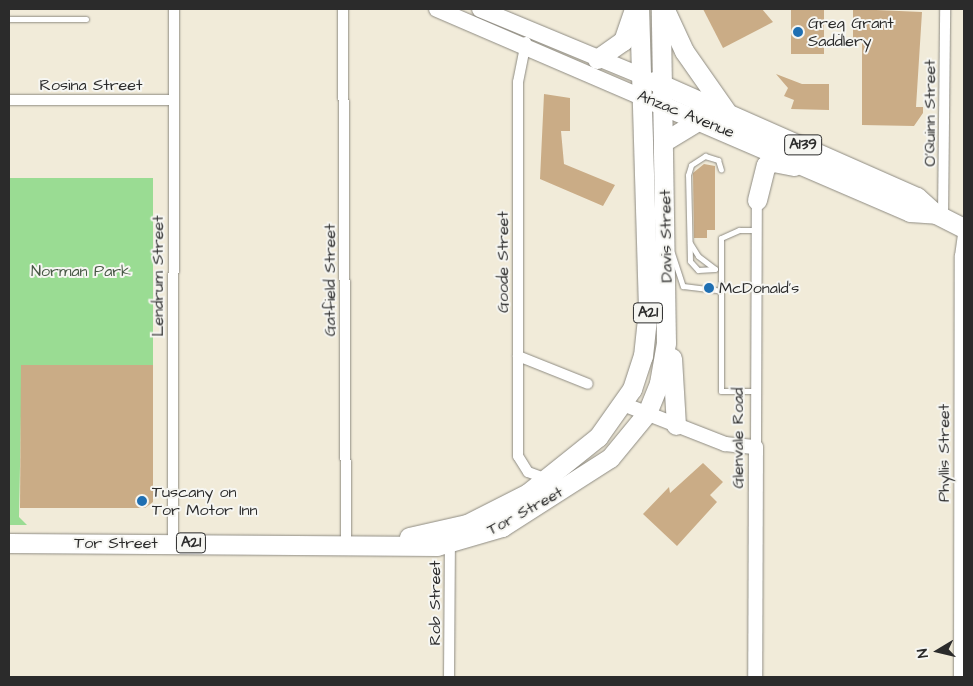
<!DOCTYPE html>
<style>
body{margin:0}
#map{position:relative;width:973px;height:686px;overflow:hidden;background:#f1ebd9;font-family:"Architects Daughter",sans-serif}
div>[style]{position:absolute}
[style*='--x']{left:calc(var(--x)*1px);top:calc(var(--y)*1px);width:calc(var(--w)*1px);rotate:calc(var(--a)*1deg)}
.green>*{inset:0;background:#9adc93}
.building>*{inset:0;background:#caac86}
.roads{filter:drop-shadow(0 0 1px #8e8b82) drop-shadow(0 0 1px #8e8b82)}
.lane>*{height:5px;margin:-2.5px;padding:0 2.5px;transform-origin:2.5px;border-radius:2.5px;background:#fff}
.street>*{height:10px;margin:-5px;padding:0 5px;transform-origin:5px;border-radius:5px;background:#fff}
.secondary>*{height:14px;margin:-7px;padding:0 7px;transform-origin:7px;border-radius:7px;background:#fff}
.primary>*{height:16px;margin:-8px;padding:0 8px;transform-origin:8px;border-radius:8px;background:#fff}
.highway>*{height:19px;margin:-9.5px;padding:0 9.5px;transform-origin:9.5px;border-radius:9.5px;background:#fff}
.dots>*{width:14px;height:14px;translate:-50% -50%;box-sizing:border-box;border:2px solid #f6f6f2;border-radius:50%}
span{translate:-50% -50%;white-space:nowrap;text-align:center;line-height:1.15;-webkit-text-stroke:4px #f6f6f2;paint-order:stroke}
.shield-label span{padding:1px 4px;background:#f6f6f2;border:1px solid;border-radius:4px;-webkit-text-stroke-width:0}
.shield-label{font-size:15px;color:#2b2b2b;font-weight:700}
.poi-label{font-size:16px;color:#2b2b2b}
.left{translate:0 -50%;text-align:left}
.street-label{font-size:16px;color:#2b2b2b}
.park-label{font-size:16px;color:#475745}
.frame{position:absolute;inset:0;border:10px solid #2b2b2b;pointer-events:none}
.north{position:absolute;left:913px;top:626px;width:50px;height:50px;-webkit-text-stroke:4px #f6f6f2;paint-order:stroke;rotate:261deg;font-size:14px;font-weight:700;line-height:20px;text-align:center;color:#2b2b2b}
.north::after{content:'';display:block;margin:auto;width:18px;height:22px;background:#2b2b2b;clip-path:polygon(50% 0,100% 100%,50% 72%,0 100%)}
</style>
<div id="map">
<div class="green">
<div style="clip-path:polygon(9px 178px,153px 178px,153px 365px,22px 365px,19px 517px,27px 525px,9px 525px)"></div>
</div>
<div class="building">
<div style="clip-path:polygon(703px 9px,762px 9px,773px 22px,723px 48px)"></div>
<div style="clip-path:polygon(791px 9px,824px 9px,824px 54px,791px 54px)"></div>
<div style="clip-path:polygon(853px 9px,922px 12px,916px 107px,923px 107px,923px 113px,914px 126px,862px 125px,862px 38px,853px 38px)"></div>
<div style="clip-path:polygon(776px 74px,802px 84px,829px 84px,829px 110px,791px 109px,794px 100px,784px 96px,788px 88px)"></div>
<div style="clip-path:polygon(544px 94px,570px 98px,570px 131px,561px 131px,564px 164px,615px 185px,603px 206px,540px 179px)"></div>
<div style="clip-path:polygon(704px 164px,715px 166px,715px 230px,707px 230px,707px 238px,694px 238px,693px 173px)"></div>
<div style="clip-path:polygon(21px 365px,153px 365px,153px 502px,145px 508px,20px 508px)"></div>
<div style="clip-path:polygon(703px 463px,723px 482px,710px 495px,717px 502px,677px 546px,643px 514px,669px 487px,670px 493px)"></div>
</div>
<div class="roads">
<div class="lane">
<div style="--x:9;--y:19;--w:77;--a:0"></div>
<div style="--x:690;--y:243;--w:15;--a:58"></div>
<div style="--x:698;--y:256;--w:21;--a:37"></div>
<div style="--x:672;--y:253;--w:35;--a:72"></div>
<div style="--x:683;--y:286;--w:38;--a:7"></div>
<div style="--x:715;--y:269;--w:17;--a:177"></div>
<div style="--x:698;--y:270;--w:12;--a:-132"></div>
<div style="--x:690;--y:261;--w:86;--a:-91.3"></div>
<div style="--x:688;--y:175;--w:10;--a:-73"></div>
<div style="--x:691;--y:165;--w:17;--a:-33"></div>
<div style="--x:705;--y:156;--w:14;--a:17"></div>
<div style="--x:718;--y:160;--w:10;--a:73"></div>
<div style="--x:756;--y:391;--w:35;--a:180"></div>
<div style="--x:721;--y:391;--w:153;--a:-90"></div>
<div style="--x:721;--y:238;--w:20;--a:-24"></div>
<div style="--x:739;--y:230;--w:17;--a:0"></div>
</div>
<div class="street">
<div style="--x:343;--y:9;--w:534;--a:89.68"></div>
<div style="--x:526;--y:42;--w:41;--a:101.3"></div>
<div style="--x:518;--y:82;--w:374;--a:90"></div>
<div style="--x:518;--y:456;--w:19;--a:58"></div>
<div style="--x:528;--y:472;--w:20;--a:20"></div>
<div style="--x:9;--y:100;--w:164;--a:0"></div>
<div style="--x:943;--y:217;--w:208;--a:-89.4"></div>
<div style="--x:518;--y:356;--w:75;--a:21.8"></div>
<div style="--x:756;--y:447;--w:247;--a:-89.8"></div>
<div style="--x:173;--y:543;--w:534;--a:-89.89"></div>
<div style="--x:449;--y:677;--w:139;--a:-89.6"></div>
<div style="--x:959;--y:677;--w:421;--a:-89.9"></div>
<div style="--x:960;--y:256;--w:27;--a:-82"></div>
</div>
<div class="secondary">
<div style="--x:623;--y:404;--w:110;--a:21.4"></div>
<div style="--x:725;--y:444;--w:31;--a:6"></div>
<div style="--x:756;--y:447;--w:230;--a:90.2"></div>
</div>
<div class="primary">
<div style="--x:437;--y:9;--w:225;--a:23.3"></div>
<div style="--x:480;--y:9;--w:178;--a:22.5"></div>
</div>
<div class="highway">
<div style="--x:666;--y:12;--w:43;--a:65.2"></div>
<div style="--x:684;--y:51;--w:73;--a:55"></div>
<div style="--x:597;--y:59;--w:32;--a:-35"></div>
<div style="--x:623;--y:41;--w:34;--a:-71"></div>
<div style="--x:654;--y:81;--w:287;--a:23.8"></div>
<div style="--x:917;--y:197;--w:25;--a:42"></div>
<div style="--x:936;--y:214;--w:31;--a:27"></div>
<div style="--x:655;--y:102;--w:278;--a:23.3"></div>
<div style="--x:910;--y:212;--w:26;--a:4"></div>
<div style="--x:665;--y:141;--w:42;--a:-31.4"></div>
<div style="--x:757;--y:200;--w:36;--a:-76"></div>
<div style="--x:766;--y:165;--w:8;--a:-23"></div>
<div style="--x:773;--y:162;--w:21;--a:11"></div>
<div style="--x:672;--y:358;--w:67;--a:86.6"></div>
<div style="--x:409;--y:537;--w:59;--a:-12.6"></div>
<div style="--x:467;--y:524;--w:68;--a:-26.9"></div>
<div style="--x:528;--y:493;--w:90;--a:-38.7"></div>
<div style="--x:598;--y:437;--w:59;--a:-54.7"></div>
<div style="--x:632;--y:389;--w:35;--a:-72"></div>
<div style="--x:643;--y:356;--w:47;--a:-83.9"></div>
<div style="--x:648;--y:309;--w:300;--a:-91.7"></div>
<div style="--x:9;--y:543;--w:428;--a:0.4"></div>
<div style="--x:437;--y:546;--w:68;--a:-16.3"></div>
<div style="--x:502;--y:527;--w:128;--a:-32.6"></div>
<div style="--x:610;--y:458;--w:58;--a:-50.6"></div>
<div style="--x:647;--y:413;--w:32;--a:-68"></div>
<div style="--x:659;--y:383;--w:41;--a:-80.1"></div>
<div style="--x:666;--y:343;--w:334;--a:-90.9"></div>
</div>
</div>
<div class="dots">
<div style="left:798px;top:32px;background:#1f6fb2"></div>
<div style="left:709px;top:288px;background:#1f6fb2"></div>
<div style="left:142px;top:501px;background:#1f6fb2"></div>
</div>
<div class="shield-label">
<span style="left:803px;top:145px">A139</span>
<span style="left:648px;top:313px">A21</span>
<span style="left:191px;top:543px">A21</span>
</div>
<div class="poi-label">
<span class="left" style="left:808px;top:32px">Greg Grant<br>Saddlery</span>
<span class="left" style="left:719px;top:288px">McDonald's</span>
<span class="left" style="left:152px;top:501px">Tuscany on<br>Tor Motor Inn</span>
</div>
<div class="street-label">
<span style="left:91px;top:85px">Rosina Street</span>
<span style="left:930px;top:113px;rotate:-90deg">O'Quinn Street</span>
<span style="left:686px;top:114px;rotate:22deg">Anzac Avenue</span>
<span style="left:666px;top:236px;rotate:-91deg">Davis Street</span>
<span style="left:503px;top:262px;rotate:-90deg">Goode Street</span>
<span style="left:158px;top:276px;rotate:-90deg">Lendrum Street</span>
<span style="left:330px;top:280px;rotate:-90deg">Gatfield Street</span>
<span style="left:738px;top:438px;rotate:-90deg">Glenvale Road</span>
<span style="left:944px;top:453px;rotate:-90deg">Phyllis Street</span>
<span style="left:525px;top:511px;rotate:-29deg">Tor Street</span>
<span style="left:116px;top:543px">Tor Street</span>
<span style="left:435px;top:603px;rotate:-90deg">Rob Street</span>
</div>
<div class="park-label">
<span style="left:81px;top:271px">Norman Park</span>
</div>
<div class="frame"></div>
<div class="north">N</div>
</div>
